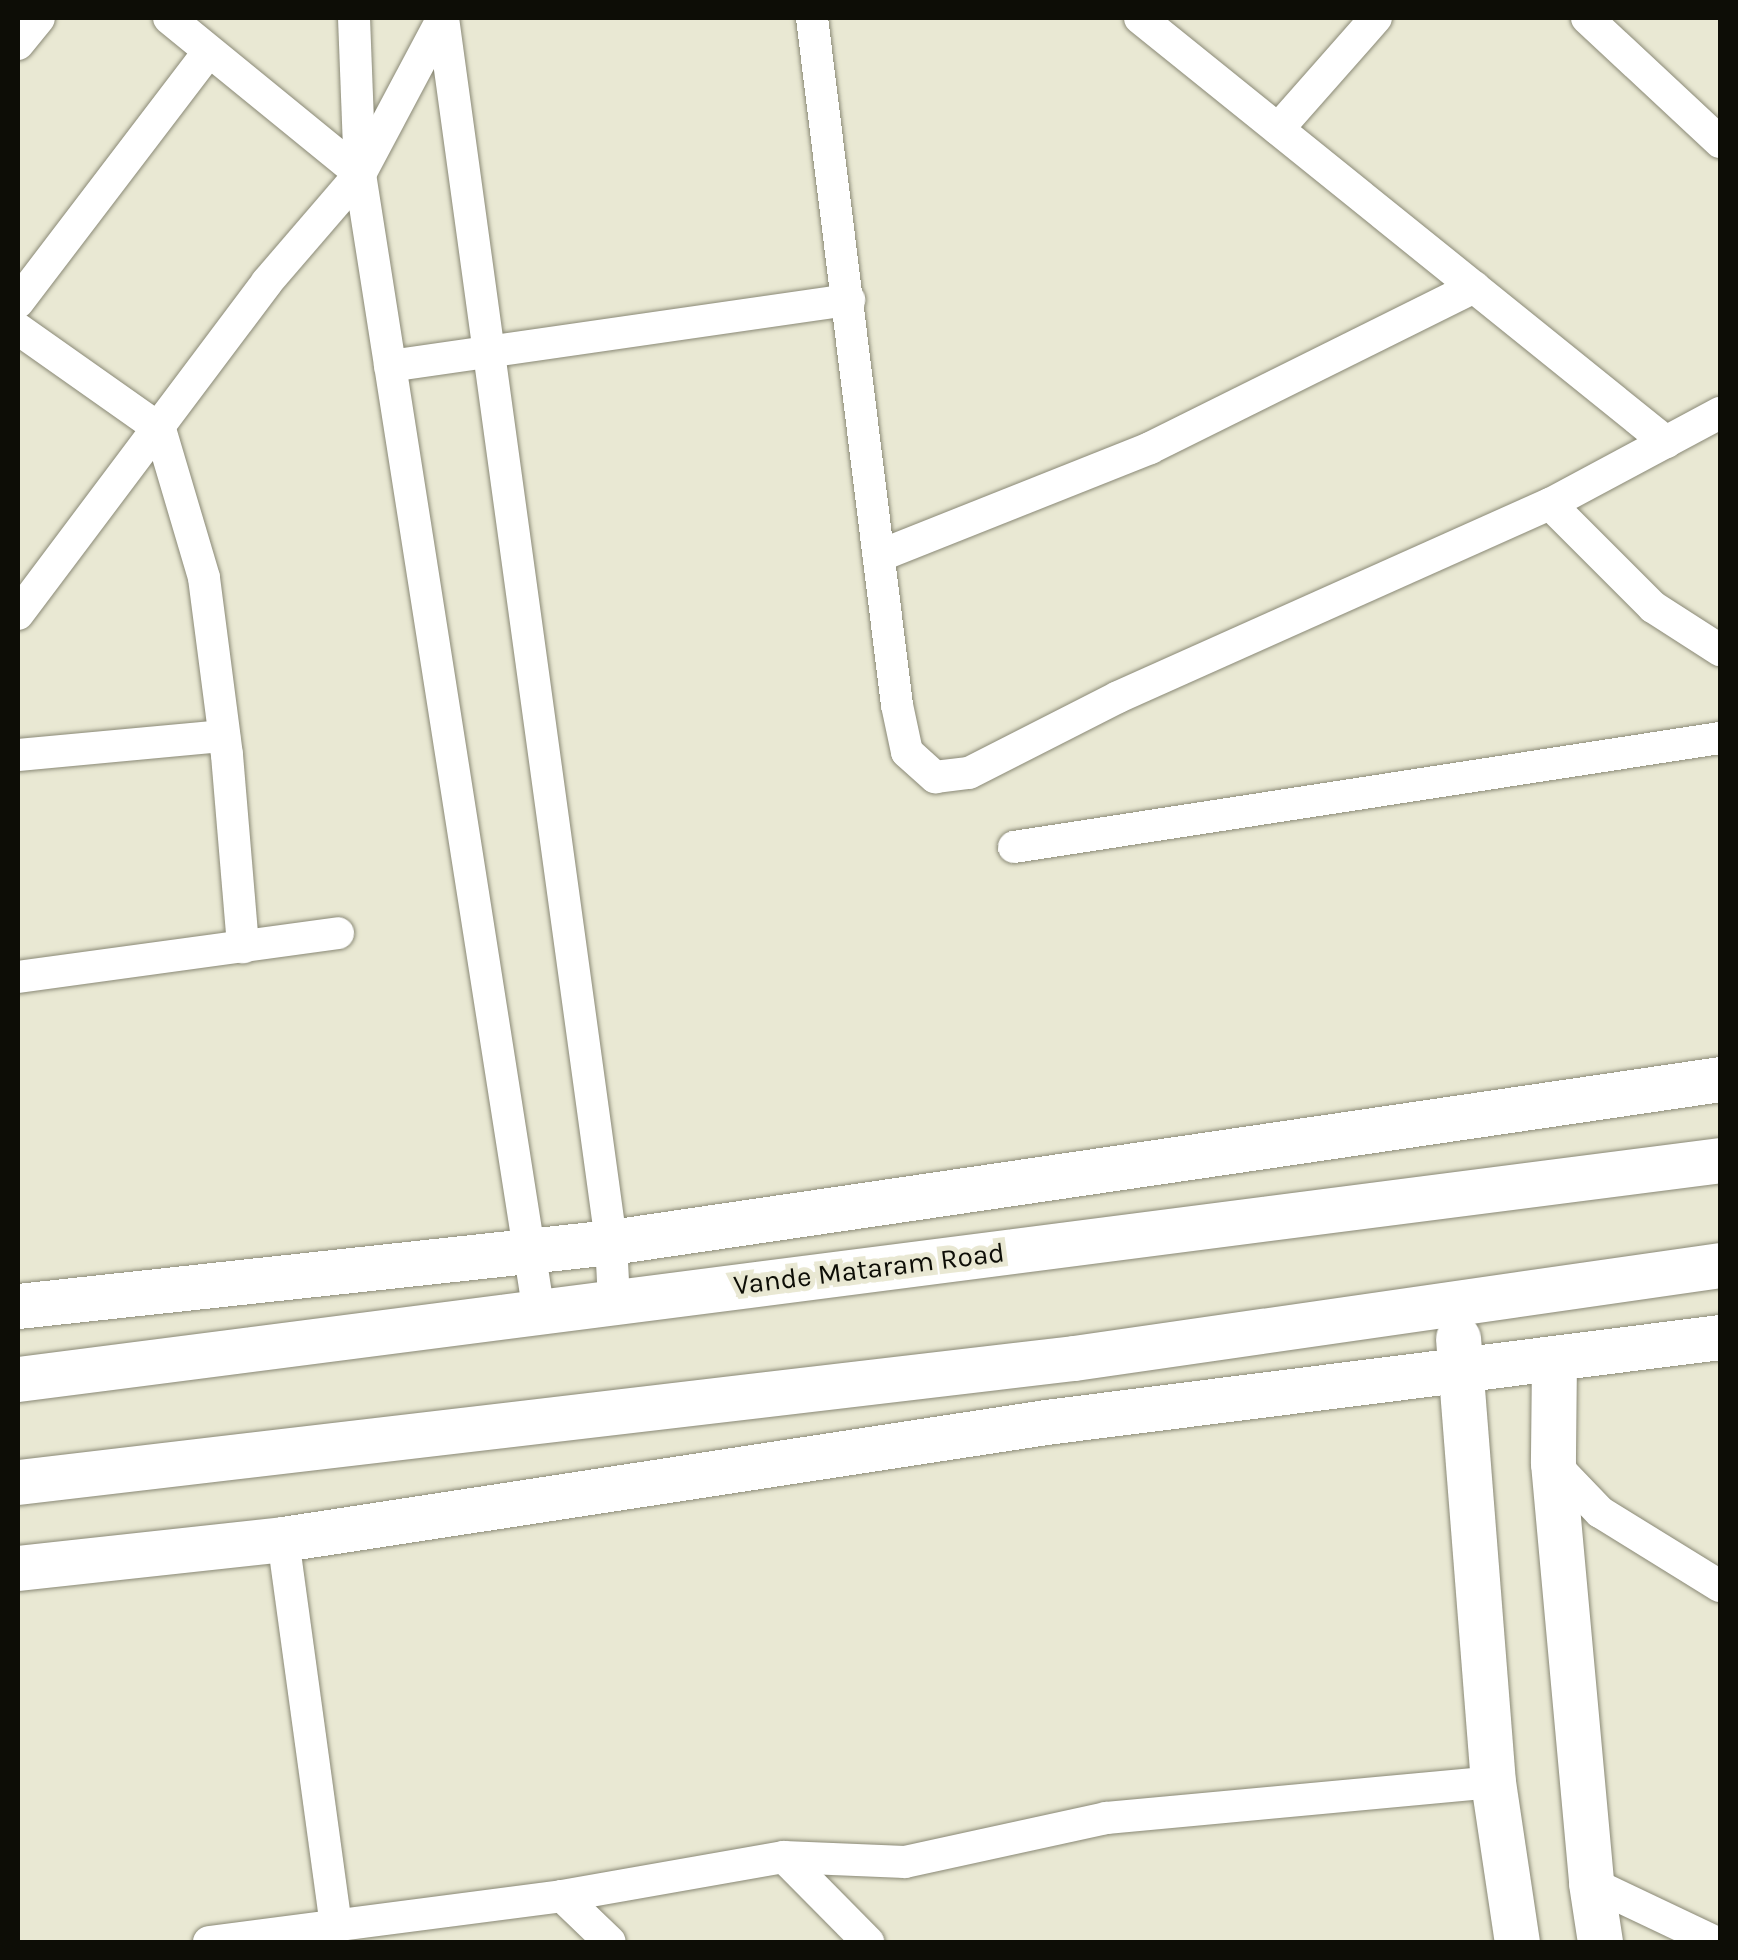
<!DOCTYPE html>
<style>
body{margin:0}
#map{position:relative;width:1738px;height:1960px;overflow:hidden;background:#e9e8d3;font-family:Karla,sans-serif}
div>[style]{position:absolute}
[style*='--x']{left:calc(var(--x)*1px);top:calc(var(--y)*1px);width:calc(var(--w)*1px);rotate:calc(var(--a)*1deg)}
.roads{filter:drop-shadow(0 0 2px #8a8976) drop-shadow(0 0 2px #8a8976)}
.street>*{height:32px;margin:-16px;padding:0 16px;transform-origin:16px;border-radius:16px;background:#fff}
.secondary>*{height:45px;margin:-22.5px;padding:0 22.5px;transform-origin:22.5px;border-radius:22.5px;background:#fff}
span{translate:-50% -50%;white-space:nowrap;text-align:center;line-height:1.15;-webkit-text-stroke:10px #e9e8d3;paint-order:stroke}
.street-label{font-size:28px;color:#0d0d06}
.frame{position:absolute;inset:0;border:20px solid #0d0d06;pointer-events:none}
</style>
<div id="map">
<div class="roads">
<div class="street">
<div style="--x:169;--y:18;--w:247;--a:39.2"></div>
<div style="--x:354;--y:18;--w:156;--a:87.8"></div>
<div style="--x:360;--y:174;--w:1153;--a:81.07"></div>
<div style="--x:443;--y:18;--w:1235;--a:82.18"></div>
<div style="--x:611;--y:1242;--w:59;--a:87.1"></div>
<div style="--x:812;--y:18;--w:692;--a:82.95"></div>
<div style="--x:897;--y:705;--w:48;--a:78"></div>
<div style="--x:907;--y:752;--w:38;--a:42"></div>
<div style="--x:935;--y:777;--w:34;--a:-7"></div>
<div style="--x:969;--y:773;--w:167;--a:-27"></div>
<div style="--x:1118;--y:697;--w:473;--a:-24.1"></div>
<div style="--x:1550;--y:504;--w:193;--a:-28.2"></div>
<div style="--x:1140;--y:18;--w:676;--a:38.87"></div>
<div style="--x:1587;--y:18;--w:182;--a:43"></div>
<div style="--x:18;--y:44;--w:33;--a:-51"></div>
<div style="--x:1278;--y:129;--w:148;--a:-48.6"></div>
<div style="--x:18;--y:302;--w:315;--a:-52.7"></div>
<div style="--x:18;--y:329;--w:174;--a:35.2"></div>
<div style="--x:160;--y:429;--w:155;--a:73.5"></div>
<div style="--x:204;--y:578;--w:178;--a:82.6"></div>
<div style="--x:227;--y:755;--w:193;--a:85.2"></div>
<div style="--x:390;--y:366;--w:464;--a:-8.2"></div>
<div style="--x:1550;--y:504;--w:146;--a:45"></div>
<div style="--x:1653;--y:607;--w:80;--a:32.7"></div>
<div style="--x:879;--y:556;--w:292;--a:-21.7"></div>
<div style="--x:1150;--y:448;--w:362;--a:-26.4"></div>
<div style="--x:18;--y:614;--w:415;--a:-53.1"></div>
<div style="--x:267;--y:282;--w:143;--a:-49.3"></div>
<div style="--x:360;--y:174;--w:177;--a:-62"></div>
<div style="--x:18;--y:755;--w:207;--a:-5.3"></div>
<div style="--x:1014;--y:847;--w:714;--a:-8.78"></div>
<div style="--x:18;--y:977;--w:323;--a:-7.8"></div>
<div style="--x:1553;--y:1463;--w:68;--a:46.2"></div>
<div style="--x:1600;--y:1512;--w:141;--a:31.7"></div>
<div style="--x:283;--y:1539;--w:391;--a:82.2"></div>
<div style="--x:784;--y:1857;--w:120;--a:45.3"></div>
<div style="--x:1591;--y:1883;--w:137;--a:25.4"></div>
<div style="--x:562;--y:1896;--w:66;--a:43.8"></div>
<div style="--x:209;--y:1942;--w:356;--a:-7.4"></div>
<div style="--x:562;--y:1896;--w:225;--a:-10"></div>
<div style="--x:784;--y:1857;--w:121;--a:2.4"></div>
<div style="--x:905;--y:1862;--w:206;--a:-12.3"></div>
<div style="--x:1106;--y:1818;--w:389;--a:-5.3"></div>
</div>
<div class="secondary">
<div style="--x:18;--y:1306;--w:596;--a:-6.16"></div>
<div style="--x:611;--y:1242;--w:1121;--a:-8.36"></div>
<div style="--x:1458;--y:1338;--w:445;--a:85.5"></div>
<div style="--x:1493;--y:1782;--w:162;--a:81.5"></div>
<div style="--x:1554;--y:1359;--w:104;--a:90.6"></div>
<div style="--x:1553;--y:1463;--w:422;--a:84.8"></div>
<div style="--x:1591;--y:1883;--w:60;--a:81.3"></div>
<div style="--x:18;--y:1379;--w:1716;--a:-7.33"></div>
<div style="--x:18;--y:1482;--w:1063;--a:-6.7"></div>
<div style="--x:1074;--y:1358;--w:653;--a:-8.19"></div>
<div style="--x:18;--y:1568;--w:267;--a:-6.2"></div>
<div style="--x:283;--y:1539;--w:772;--a:-8.72"></div>
<div style="--x:1046;--y:1422;--w:679;--a:-7.19"></div>
</div>
</div>
<div class="street-label">
<span style="left:869px;top:1269px;rotate:-7deg">Vande Mataram Road</span>
</div>
<div class="frame"></div>
</div>
